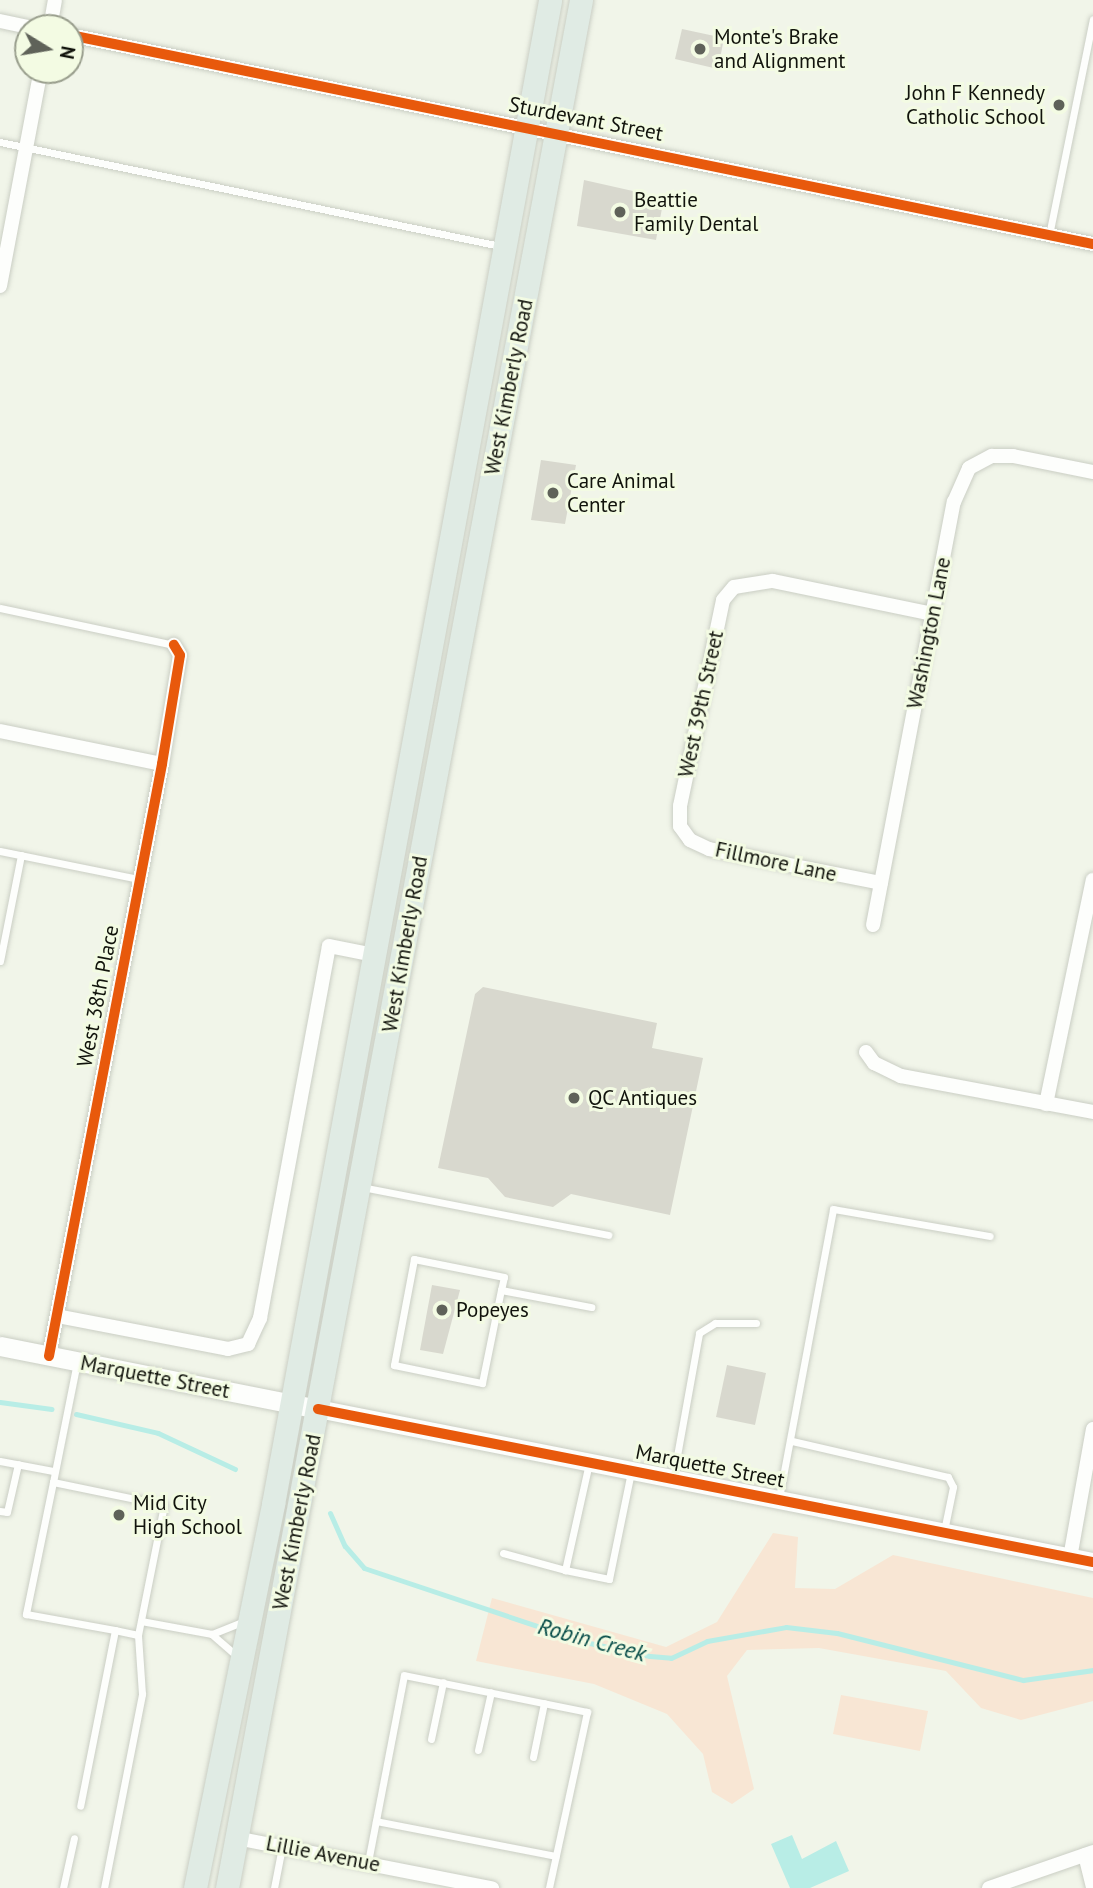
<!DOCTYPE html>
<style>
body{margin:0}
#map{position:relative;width:1093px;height:1888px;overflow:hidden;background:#f1f5e9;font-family:"PT Sans",sans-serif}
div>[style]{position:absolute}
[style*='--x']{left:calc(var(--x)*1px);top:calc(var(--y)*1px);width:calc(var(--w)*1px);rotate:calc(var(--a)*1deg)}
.green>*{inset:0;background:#f8e6d4}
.water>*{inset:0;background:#b8ede6}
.stream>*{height:5px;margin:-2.5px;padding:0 2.5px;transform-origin:2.5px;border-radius:2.5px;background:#b8ede6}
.building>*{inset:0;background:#d8d8ce}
.roads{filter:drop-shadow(0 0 2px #cacec4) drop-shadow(0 0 2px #cacec4)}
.service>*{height:7px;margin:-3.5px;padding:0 3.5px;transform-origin:3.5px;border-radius:3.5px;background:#fdfefc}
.minor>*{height:14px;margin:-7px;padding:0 7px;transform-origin:7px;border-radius:7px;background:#fdfefc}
.tertiary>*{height:18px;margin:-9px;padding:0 9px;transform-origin:9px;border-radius:9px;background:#fdfefc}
.secondary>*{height:19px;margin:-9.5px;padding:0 9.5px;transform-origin:9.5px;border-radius:9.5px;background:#fdfefc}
.primary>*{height:23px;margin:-11.5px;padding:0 11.5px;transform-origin:11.5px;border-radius:11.5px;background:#e0ebe4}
.cycleway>*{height:10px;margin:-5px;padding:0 5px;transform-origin:5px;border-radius:5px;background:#e8590c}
.dots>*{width:19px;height:19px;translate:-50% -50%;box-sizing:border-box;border:4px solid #f3fbe3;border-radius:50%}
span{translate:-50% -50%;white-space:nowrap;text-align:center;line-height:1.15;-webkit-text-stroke:6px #f3fbe3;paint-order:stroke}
.poi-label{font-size:21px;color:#11130c}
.left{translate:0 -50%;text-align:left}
.right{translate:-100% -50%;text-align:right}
.street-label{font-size:21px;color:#11130c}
.water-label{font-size:23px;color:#054b47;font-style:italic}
.north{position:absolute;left:14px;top:14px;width:70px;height:70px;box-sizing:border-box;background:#f3fbe3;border:2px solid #999e8d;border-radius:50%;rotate:101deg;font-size:19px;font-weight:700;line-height:28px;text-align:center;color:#11130c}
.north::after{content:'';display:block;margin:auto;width:24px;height:32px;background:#5f6259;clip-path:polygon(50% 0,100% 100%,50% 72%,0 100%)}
</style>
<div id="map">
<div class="green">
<div style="clip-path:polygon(773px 1533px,798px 1537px,795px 1588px,835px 1589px,893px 1555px,1093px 1598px,1093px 1701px,1021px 1720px,981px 1708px,946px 1671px,819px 1648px,747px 1650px,727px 1676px,754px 1789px,732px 1804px,712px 1792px,703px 1754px,667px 1714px,594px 1684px,476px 1661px,492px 1598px,666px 1647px,717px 1622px)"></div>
<div style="clip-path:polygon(841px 1695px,928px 1711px,920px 1751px,833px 1734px)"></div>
</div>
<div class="water">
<div style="clip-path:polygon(792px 1835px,802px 1859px,836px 1841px,849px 1871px,810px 1888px,790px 1888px,771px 1844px)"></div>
</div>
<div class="stream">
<div style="--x:0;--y:1402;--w:52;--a:7.7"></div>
<div style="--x:76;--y:1414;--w:84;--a:13"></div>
<div style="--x:158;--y:1433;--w:85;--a:25.1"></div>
<div style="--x:330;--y:1513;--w:36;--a:66"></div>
<div style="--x:345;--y:1546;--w:29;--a:49"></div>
<div style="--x:364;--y:1568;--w:233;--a:18.5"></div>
<div style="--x:585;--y:1642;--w:66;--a:12.2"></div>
<div style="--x:650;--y:1656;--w:21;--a:5"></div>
<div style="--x:671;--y:1658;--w:40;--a:-25"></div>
<div style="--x:707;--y:1641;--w:80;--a:-10"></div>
<div style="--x:786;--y:1627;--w:51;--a:6.7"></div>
<div style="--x:837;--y:1633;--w:192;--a:14.2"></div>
<div style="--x:1023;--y:1680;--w:71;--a:-8.1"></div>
</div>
<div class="building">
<div style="clip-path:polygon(682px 29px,724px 38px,718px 69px,675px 59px)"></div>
<div style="clip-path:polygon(584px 180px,664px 198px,656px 240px,577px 226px)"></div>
<div style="clip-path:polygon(541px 460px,576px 465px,565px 524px,531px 520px)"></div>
<div style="clip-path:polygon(483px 987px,657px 1023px,652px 1048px,703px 1058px,670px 1215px,571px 1194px,553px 1207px,505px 1197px,488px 1178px,438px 1168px,475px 994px)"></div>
<div style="clip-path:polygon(432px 1285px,460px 1290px,443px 1354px,420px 1350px)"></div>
<div style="clip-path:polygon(727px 1365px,766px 1373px,755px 1425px,716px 1417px)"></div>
</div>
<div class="roads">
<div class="service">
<div style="--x:0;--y:142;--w:511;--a:11.75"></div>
<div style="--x:1049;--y:235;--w:220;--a:-78.5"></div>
<div style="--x:0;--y:608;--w:178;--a:12"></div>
<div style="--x:0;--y:851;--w:142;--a:11.4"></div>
<div style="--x:0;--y:961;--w:108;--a:-78.8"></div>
<div style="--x:362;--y:1187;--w:251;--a:11"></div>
<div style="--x:501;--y:1290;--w:13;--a:-77"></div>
<div style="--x:504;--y:1277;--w:92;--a:-168.7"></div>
<div style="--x:414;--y:1259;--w:108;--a:100.7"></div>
<div style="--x:394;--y:1365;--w:90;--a:11.6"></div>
<div style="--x:482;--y:1383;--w:95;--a:-78.5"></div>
<div style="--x:501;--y:1290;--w:92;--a:10.7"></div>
<div style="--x:77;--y:1362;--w:122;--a:101.3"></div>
<div style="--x:53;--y:1482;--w:113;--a:11.7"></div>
<div style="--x:164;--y:1505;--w:133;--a:101.3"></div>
<div style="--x:138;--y:1635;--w:24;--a:-168"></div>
<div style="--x:115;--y:1630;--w:179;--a:101.2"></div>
<div style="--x:792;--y:1441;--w:160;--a:13"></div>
<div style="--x:948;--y:1477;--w:11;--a:63"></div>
<div style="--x:953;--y:1487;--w:45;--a:101.6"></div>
<div style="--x:0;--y:1461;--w:54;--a:10.7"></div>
<div style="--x:589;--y:1463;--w:110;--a:102.6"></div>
<div style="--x:565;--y:1570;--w:45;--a:11.6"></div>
<div style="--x:609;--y:1579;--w:109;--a:-78.4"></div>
<div style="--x:673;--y:1478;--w:147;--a:-79.8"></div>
<div style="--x:699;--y:1333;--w:19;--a:-32"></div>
<div style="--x:715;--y:1323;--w:41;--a:0"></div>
<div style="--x:53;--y:1482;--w:135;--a:101.6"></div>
<div style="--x:26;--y:1614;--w:90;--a:10.2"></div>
<div style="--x:779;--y:1498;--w:294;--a:-79.4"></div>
<div style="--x:833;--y:1209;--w:159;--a:9.8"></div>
<div style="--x:0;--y:1511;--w:7;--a:8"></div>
<div style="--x:7;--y:1512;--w:49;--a:-77.1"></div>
<div style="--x:503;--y:1553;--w:64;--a:15.3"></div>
<div style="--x:141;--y:1621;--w:72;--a:10.4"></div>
<div style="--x:238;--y:1657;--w:35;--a:-139"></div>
<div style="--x:212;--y:1634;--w:35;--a:-22"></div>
<div style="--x:431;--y:1739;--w:58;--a:-78.1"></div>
<div style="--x:478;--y:1750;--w:59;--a:-77.4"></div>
<div style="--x:533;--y:1757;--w:55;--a:-78.5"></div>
<div style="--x:376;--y:1821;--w:183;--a:11"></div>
<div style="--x:368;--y:1862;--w:190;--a:-79.1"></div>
<div style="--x:404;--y:1675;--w:187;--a:11.4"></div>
<div style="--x:587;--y:1712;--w:180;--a:102.2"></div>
<div style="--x:63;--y:1888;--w:51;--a:-77.6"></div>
<div style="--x:104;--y:1888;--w:198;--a:-78.9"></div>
<div style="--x:142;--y:1694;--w:59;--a:-93.9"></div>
<div style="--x:274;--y:1888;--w:42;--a:-79"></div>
</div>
<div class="minor">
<div style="--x:0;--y:21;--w:35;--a:12"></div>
<div style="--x:50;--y:28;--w:28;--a:-80"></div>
<div style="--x:70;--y:35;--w:1044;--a:11.55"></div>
<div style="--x:0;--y:286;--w:220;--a:-79.3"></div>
<div style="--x:0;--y:731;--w:165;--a:11.5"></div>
<div style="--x:881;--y:883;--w:175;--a:-168.8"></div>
<div style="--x:709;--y:849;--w:21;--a:-155"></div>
<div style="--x:690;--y:840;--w:17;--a:-126"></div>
<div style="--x:680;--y:826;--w:20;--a:-90"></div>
<div style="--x:680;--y:806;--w:210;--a:-78.2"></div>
<div style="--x:723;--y:600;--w:17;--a:-50"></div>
<div style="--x:734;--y:587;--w:39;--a:-9"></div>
<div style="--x:773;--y:581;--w:163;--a:11.7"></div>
<div style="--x:873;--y:925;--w:431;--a:-79.2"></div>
<div style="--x:954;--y:502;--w:37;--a:-66"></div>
<div style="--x:969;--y:468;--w:26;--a:-28"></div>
<div style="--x:992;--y:456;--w:21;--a:0"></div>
<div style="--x:1013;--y:456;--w:82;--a:11.3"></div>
<div style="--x:866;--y:1052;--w:14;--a:54"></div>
<div style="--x:874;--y:1063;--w:30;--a:26"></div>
<div style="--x:901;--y:1076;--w:195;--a:10.6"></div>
<div style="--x:1046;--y:1104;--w:229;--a:-78.2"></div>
<div style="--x:57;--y:1316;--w:174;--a:10.9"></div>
<div style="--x:228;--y:1349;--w:21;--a:-14"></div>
<div style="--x:248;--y:1344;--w:29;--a:-65"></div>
<div style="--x:260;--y:1318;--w:378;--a:-79.5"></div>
<div style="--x:329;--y:946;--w:46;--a:11.3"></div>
<div style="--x:49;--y:1356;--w:603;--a:-79.19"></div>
<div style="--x:162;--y:764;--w:110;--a:-80.6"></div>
<div style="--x:180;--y:655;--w:12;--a:-121"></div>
<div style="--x:1070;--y:1558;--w:131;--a:-79.9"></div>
<div style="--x:236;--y:1838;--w:261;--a:11.1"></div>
<div style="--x:1085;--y:1855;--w:34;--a:76"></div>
<div style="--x:989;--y:1888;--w:110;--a:-19.1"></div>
</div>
<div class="tertiary">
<div style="--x:318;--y:1409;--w:790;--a:11.17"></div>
</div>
<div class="secondary">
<div style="--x:0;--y:1346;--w:324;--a:11.2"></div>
</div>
<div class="primary">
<div style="--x:195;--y:1888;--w:392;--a:-78.5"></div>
<div style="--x:273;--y:1504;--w:1529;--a:-79.56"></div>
<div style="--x:227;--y:1888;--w:1921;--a:-79.38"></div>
</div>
</div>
<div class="cycleway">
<div style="--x:70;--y:35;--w:1044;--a:11.55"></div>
<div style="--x:49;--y:1356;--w:603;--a:-79.19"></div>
<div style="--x:162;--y:764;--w:110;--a:-80.6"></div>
<div style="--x:180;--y:655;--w:12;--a:-121"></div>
<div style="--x:318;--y:1409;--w:790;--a:11.17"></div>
</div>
<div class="dots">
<div style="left:700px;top:49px;background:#5f6259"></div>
<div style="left:1059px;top:105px;background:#5f6259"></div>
<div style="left:620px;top:212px;background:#5f6259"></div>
<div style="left:553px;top:493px;background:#5f6259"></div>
<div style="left:574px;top:1098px;background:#5f6259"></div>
<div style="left:442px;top:1310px;background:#5f6259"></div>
<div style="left:119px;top:1515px;background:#5f6259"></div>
</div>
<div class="poi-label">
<span class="left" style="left:714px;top:49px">Monte's Brake<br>and Alignment</span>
<span class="right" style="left:1045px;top:105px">John F Kennedy<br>Catholic School</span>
<span class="left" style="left:634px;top:212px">Beattie<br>Family Dental</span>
<span class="left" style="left:567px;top:493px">Care Animal<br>Center</span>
<span class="left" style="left:588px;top:1098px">QC Antiques</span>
<span class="left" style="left:456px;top:1310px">Popeyes</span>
<span class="left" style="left:133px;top:1515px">Mid City<br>High School</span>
</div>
<div class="street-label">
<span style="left:586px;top:119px;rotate:11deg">Sturdevant Street</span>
<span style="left:509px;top:387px;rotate:-79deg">West Kimberly Road</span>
<span style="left:929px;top:633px;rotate:-79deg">Washington Lane</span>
<span style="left:701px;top:704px;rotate:-78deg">West 39th Street</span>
<span style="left:776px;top:862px;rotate:12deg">Fillmore Lane</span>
<span style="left:405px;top:944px;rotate:-80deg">West Kimberly Road</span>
<span style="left:98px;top:996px;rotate:-79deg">West 38th Place</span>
<span style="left:155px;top:1377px;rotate:11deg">Marquette Street</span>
<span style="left:710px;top:1466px;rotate:11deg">Marquette Street</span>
<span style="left:297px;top:1522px;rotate:-79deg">West Kimberly Road</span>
<span style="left:323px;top:1854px;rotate:11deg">Lillie Avenue</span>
</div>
<div class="water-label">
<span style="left:592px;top:1640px;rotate:15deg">Robin Creek</span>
</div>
<div class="north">N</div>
</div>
